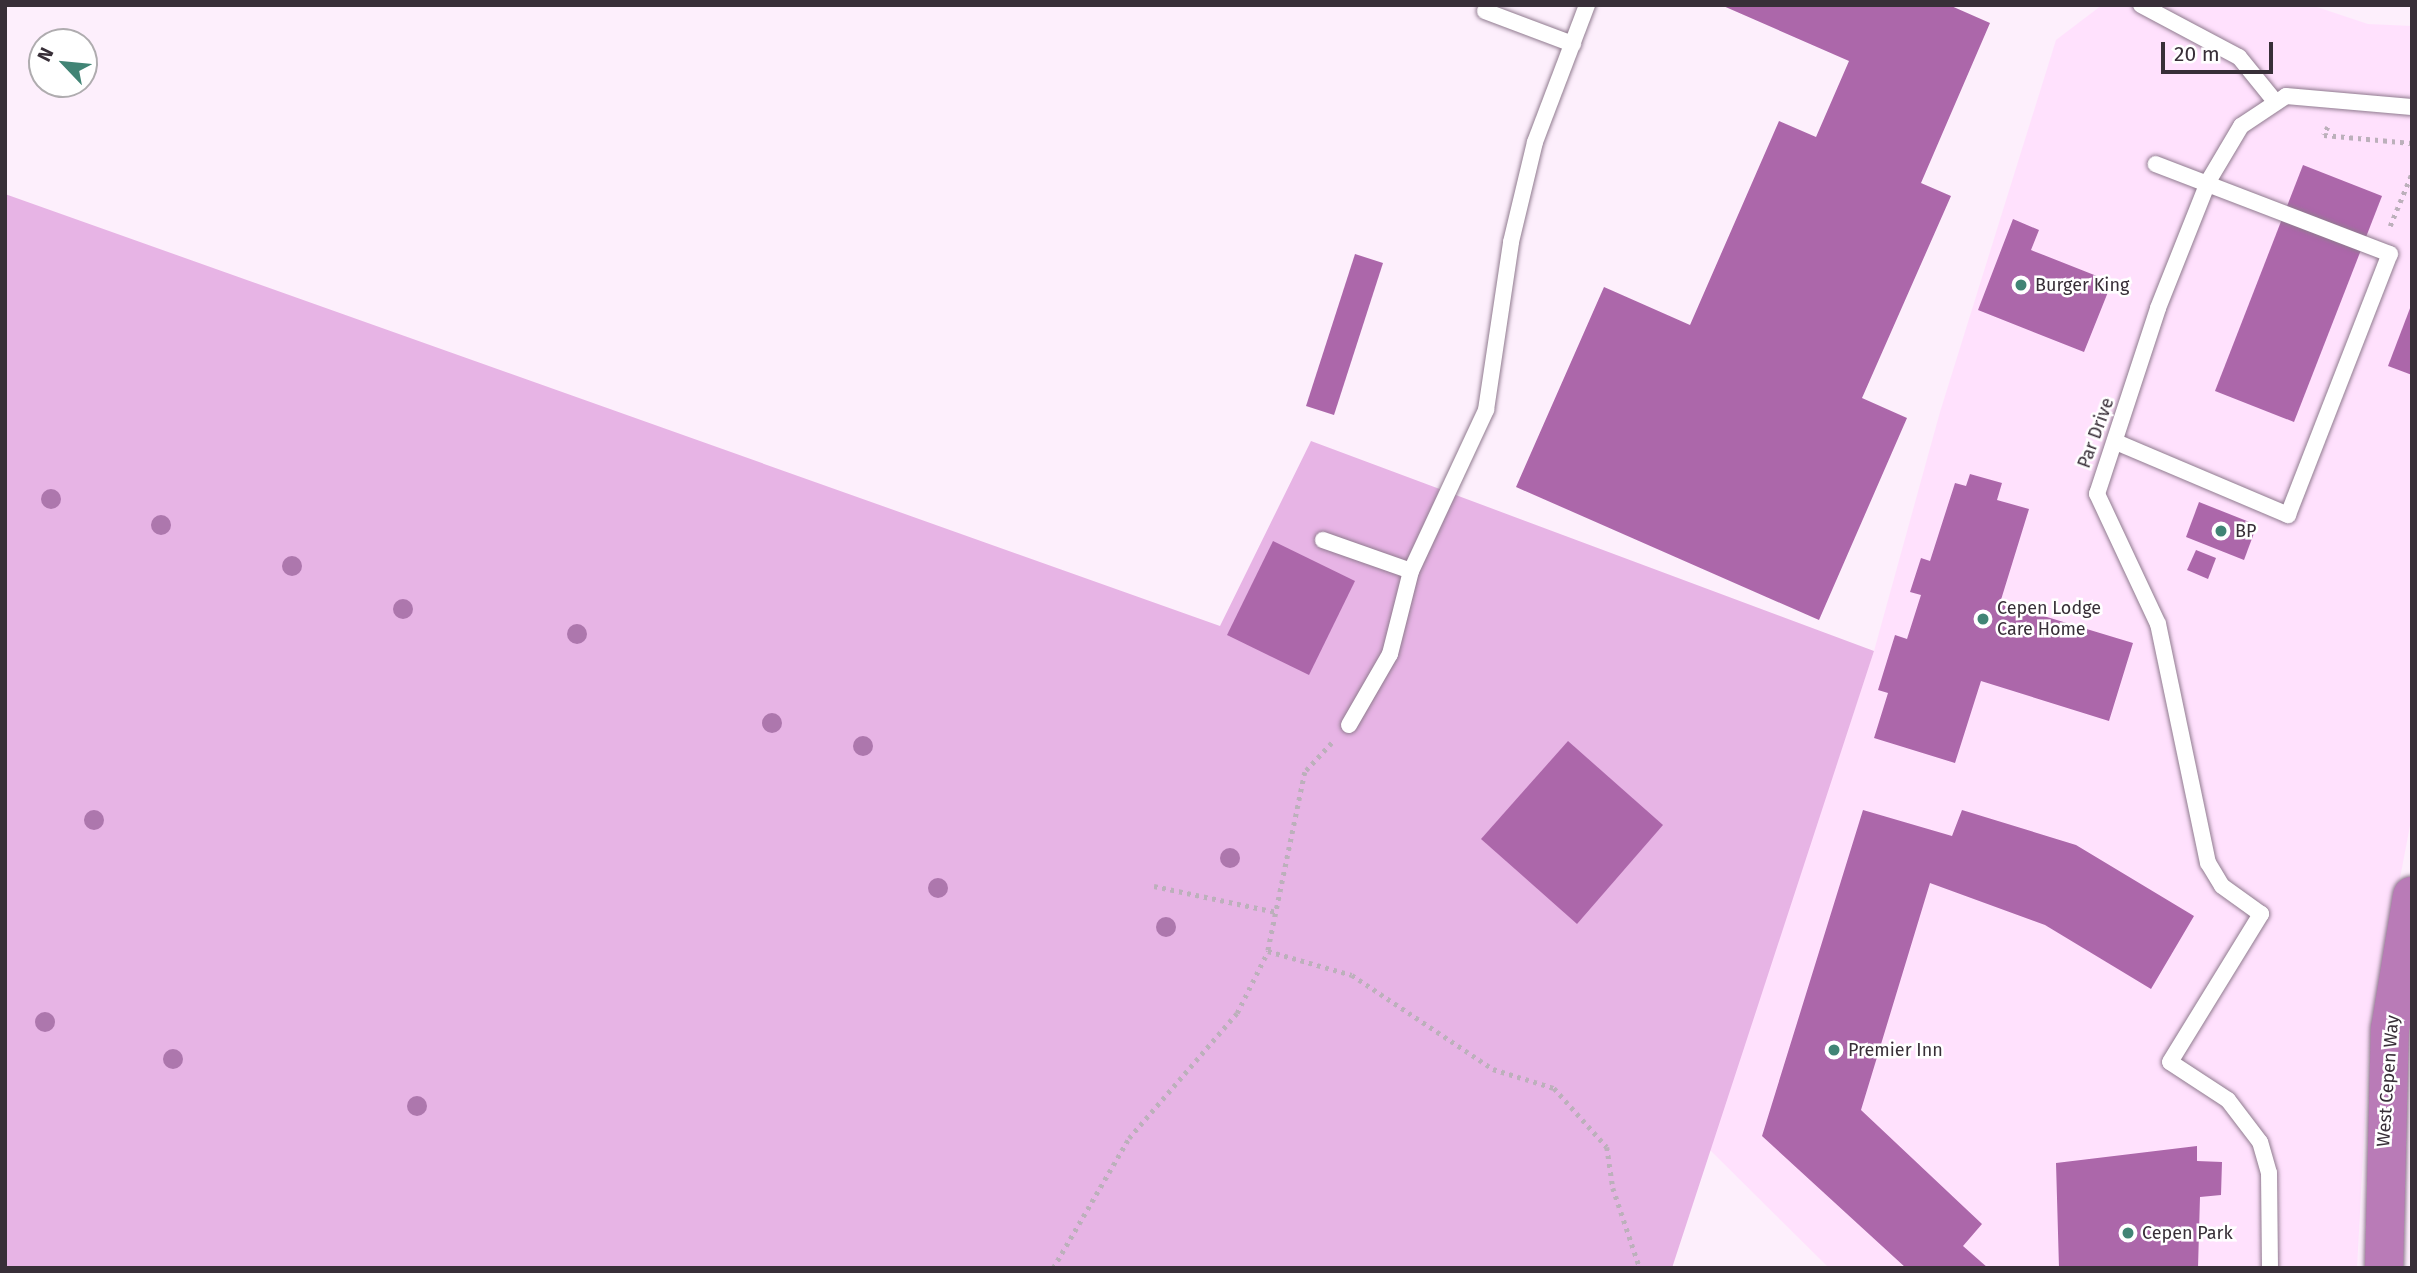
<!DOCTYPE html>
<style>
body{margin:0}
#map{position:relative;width:2417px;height:1273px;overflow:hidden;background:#fdeffc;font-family:"Fira Sans",sans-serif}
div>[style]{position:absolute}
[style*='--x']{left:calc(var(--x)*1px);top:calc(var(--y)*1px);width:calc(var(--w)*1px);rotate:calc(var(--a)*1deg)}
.built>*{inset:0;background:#ffe1fd}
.green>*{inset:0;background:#e7b4e5}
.building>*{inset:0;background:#ac67aa}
.path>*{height:4.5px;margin-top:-2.25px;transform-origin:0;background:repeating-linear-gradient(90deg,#bcb0bb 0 3.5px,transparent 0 8.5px)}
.roads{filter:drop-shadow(0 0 2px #907b8f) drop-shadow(0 0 2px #907b8f)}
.lane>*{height:16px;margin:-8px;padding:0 8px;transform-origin:8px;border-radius:8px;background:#fff}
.highway>*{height:38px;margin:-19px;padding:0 19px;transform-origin:19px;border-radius:19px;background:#b97bb7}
.trees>*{width:20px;height:20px;margin:-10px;border-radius:50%;background:#ad77ad}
.dots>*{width:19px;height:19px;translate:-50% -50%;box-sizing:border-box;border:4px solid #fff;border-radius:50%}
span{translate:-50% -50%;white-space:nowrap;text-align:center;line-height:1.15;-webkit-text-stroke:5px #fff;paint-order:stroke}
.poi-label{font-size:18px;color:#382f38}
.left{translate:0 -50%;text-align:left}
.street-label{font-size:18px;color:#382f38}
.frame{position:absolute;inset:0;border:7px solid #382f38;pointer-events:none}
.north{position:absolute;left:28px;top:28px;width:70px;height:70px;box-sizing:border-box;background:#fff;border:2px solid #afacaf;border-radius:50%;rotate:296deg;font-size:19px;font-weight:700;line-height:28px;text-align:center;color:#382f38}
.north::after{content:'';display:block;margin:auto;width:24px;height:32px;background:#418475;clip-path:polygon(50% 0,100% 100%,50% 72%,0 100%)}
.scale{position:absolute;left:2161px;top:42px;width:112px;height:32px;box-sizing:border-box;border:4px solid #382f38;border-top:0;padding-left:9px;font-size:21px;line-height:24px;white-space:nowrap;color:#382f38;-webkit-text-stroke:5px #fff;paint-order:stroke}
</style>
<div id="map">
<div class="built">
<div style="clip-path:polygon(2102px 5px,2311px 5px,2368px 24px,2412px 26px,2412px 815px,2369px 1042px,2357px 1268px,1829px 1268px,1709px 1149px,1874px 651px,1940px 412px,2056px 40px)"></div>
</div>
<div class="green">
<div style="clip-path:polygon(5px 194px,1220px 626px,1311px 441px,1874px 651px,1672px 1268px,5px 1268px)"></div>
</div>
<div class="building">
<div style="clip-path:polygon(1721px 5px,1949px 5px,1990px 23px,1921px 183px,1951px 196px,1862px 398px,1907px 418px,1819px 620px,1516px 487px,1604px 287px,1690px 325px,1779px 121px,1816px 137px,1849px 61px)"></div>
<div style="clip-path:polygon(2303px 165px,2382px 196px,2294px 422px,2215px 391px)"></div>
<div style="clip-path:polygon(2013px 219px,2039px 230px,2031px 250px,2112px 282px,2084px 352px,1978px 310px)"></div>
<div style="clip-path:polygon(1355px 254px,1383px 263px,1334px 415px,1306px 406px)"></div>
<div style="clip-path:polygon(2412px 303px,2412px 375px,2388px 366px)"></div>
<div style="clip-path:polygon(1970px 474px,2002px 483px,1997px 500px,2029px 509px,2000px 603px,2133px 643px,2109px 721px,1981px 681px,1955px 763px,1874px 738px,1888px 693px,1878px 690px,1895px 635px,1907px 639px,1921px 595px,1910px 592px,1921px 558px,1930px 561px,1955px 483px,1966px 486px)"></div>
<div style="clip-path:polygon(2199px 502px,2257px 525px,2244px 560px,2186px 537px)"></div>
<div style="clip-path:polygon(1273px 541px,1355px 581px,1309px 675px,1227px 635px)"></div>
<div style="clip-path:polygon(2196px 550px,2216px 558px,2208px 579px,2187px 570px)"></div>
<div style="clip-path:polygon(1568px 741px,1663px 825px,1577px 924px,1481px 839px)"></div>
<div style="clip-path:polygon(1863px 810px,1952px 836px,1962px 810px,2076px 845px,2194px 916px,2151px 989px,2045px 925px,1930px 883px,1861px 1110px,1982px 1224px,1963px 1246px,1988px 1268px,1906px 1268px,1762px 1136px)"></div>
<div style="clip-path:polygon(2197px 1146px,2197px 1161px,2222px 1162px,2221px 1195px,2200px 1197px,2198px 1268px,2059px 1268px,2056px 1163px)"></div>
</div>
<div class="path">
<div style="--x:2328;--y:127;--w:9;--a:117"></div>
<div style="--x:2324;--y:135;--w:88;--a:5.2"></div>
<div style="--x:2390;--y:226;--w:57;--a:-67.5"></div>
<div style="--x:1332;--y:743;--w:40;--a:133"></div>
<div style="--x:1305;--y:772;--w:183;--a:101.7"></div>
<div style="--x:1268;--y:951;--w:87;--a:15.9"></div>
<div style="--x:1352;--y:975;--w:169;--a:33.7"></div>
<div style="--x:1493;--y:1069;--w:64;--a:17.3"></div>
<div style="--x:1554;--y:1088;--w:79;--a:48.1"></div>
<div style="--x:1607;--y:1147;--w:41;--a:81.7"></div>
<div style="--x:1613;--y:1188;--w:84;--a:71.4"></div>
<div style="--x:1154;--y:886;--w:125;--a:12"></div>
<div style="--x:1053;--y:1268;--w:151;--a:-59.7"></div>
<div style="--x:1129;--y:1138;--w:165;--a:-49.2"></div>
<div style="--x:1237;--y:1013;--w:69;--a:-63.4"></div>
</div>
<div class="roads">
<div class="lane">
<div style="--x:2141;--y:5;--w:111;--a:28"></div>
<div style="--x:2239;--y:57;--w:55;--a:50.9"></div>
<div style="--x:1485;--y:11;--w:94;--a:20.6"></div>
<div style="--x:2116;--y:442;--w:187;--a:23"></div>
<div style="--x:2288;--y:515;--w:280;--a:-68.7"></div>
<div style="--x:2390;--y:254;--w:251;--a:-159"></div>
<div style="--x:1323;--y:540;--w:93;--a:19.4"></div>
<div style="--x:1349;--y:725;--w:82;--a:-60"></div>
<div style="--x:1390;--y:654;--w:86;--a:-75.8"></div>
<div style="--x:1411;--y:571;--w:178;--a:-65"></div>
<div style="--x:1486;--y:410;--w:170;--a:-81.5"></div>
<div style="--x:1511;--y:242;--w:103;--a:-76.5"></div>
<div style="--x:1535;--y:142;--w:147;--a:-69.2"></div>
<div style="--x:2270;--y:1268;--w:95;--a:-90.6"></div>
<div style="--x:2269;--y:1173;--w:32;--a:-106"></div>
<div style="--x:2260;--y:1142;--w:53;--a:-127.3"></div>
<div style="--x:2228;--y:1100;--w:69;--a:-146.8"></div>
<div style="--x:2170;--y:1062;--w:174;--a:-58.4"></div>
<div style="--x:2261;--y:914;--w:48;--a:-144.3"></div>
<div style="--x:2222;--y:886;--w:27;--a:-121"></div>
<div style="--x:2208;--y:863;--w:244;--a:-101.8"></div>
<div style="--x:2158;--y:624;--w:144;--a:-115.1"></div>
<div style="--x:2097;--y:494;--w:196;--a:-71.8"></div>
<div style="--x:2158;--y:308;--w:138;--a:-68.3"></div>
<div style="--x:2209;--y:180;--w:63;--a:-59.3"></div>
<div style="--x:2241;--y:126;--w:54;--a:-33.7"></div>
<div style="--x:2286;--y:96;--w:126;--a:5"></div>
</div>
<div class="highway">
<div style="--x:2384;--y:1268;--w:239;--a:-88.6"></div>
<div style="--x:2390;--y:1029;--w:135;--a:-80.6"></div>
</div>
</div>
<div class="trees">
<div style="left:51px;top:499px"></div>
<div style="left:161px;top:525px"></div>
<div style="left:292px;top:566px"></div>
<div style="left:403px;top:609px"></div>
<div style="left:577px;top:634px"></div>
<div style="left:772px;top:723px"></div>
<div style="left:863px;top:746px"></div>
<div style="left:94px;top:820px"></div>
<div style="left:1230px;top:858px"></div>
<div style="left:938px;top:888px"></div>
<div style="left:1166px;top:927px"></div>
<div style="left:45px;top:1022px"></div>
<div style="left:173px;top:1059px"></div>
<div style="left:417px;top:1106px"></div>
</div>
<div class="dots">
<div style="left:2021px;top:285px;background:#418475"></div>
<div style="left:2221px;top:531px;background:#418475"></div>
<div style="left:1983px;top:619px;background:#418475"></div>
<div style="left:1834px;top:1050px;background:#418475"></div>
<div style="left:2128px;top:1233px;background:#418475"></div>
</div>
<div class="poi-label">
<span class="left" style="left:2035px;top:285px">Burger King</span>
<span class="left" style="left:2235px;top:531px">BP</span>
<span class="left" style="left:1997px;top:619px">Cepen Lodge<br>Care Home</span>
<span class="left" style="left:1848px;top:1050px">Premier Inn</span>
<span class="left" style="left:2142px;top:1233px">Cepen Park</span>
</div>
<div class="street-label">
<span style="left:2096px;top:433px;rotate:-70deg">Par Drive</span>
<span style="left:2388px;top:1081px;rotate:-86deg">West Cepen Way</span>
</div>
<div class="frame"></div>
<div class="north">N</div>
<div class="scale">20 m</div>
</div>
